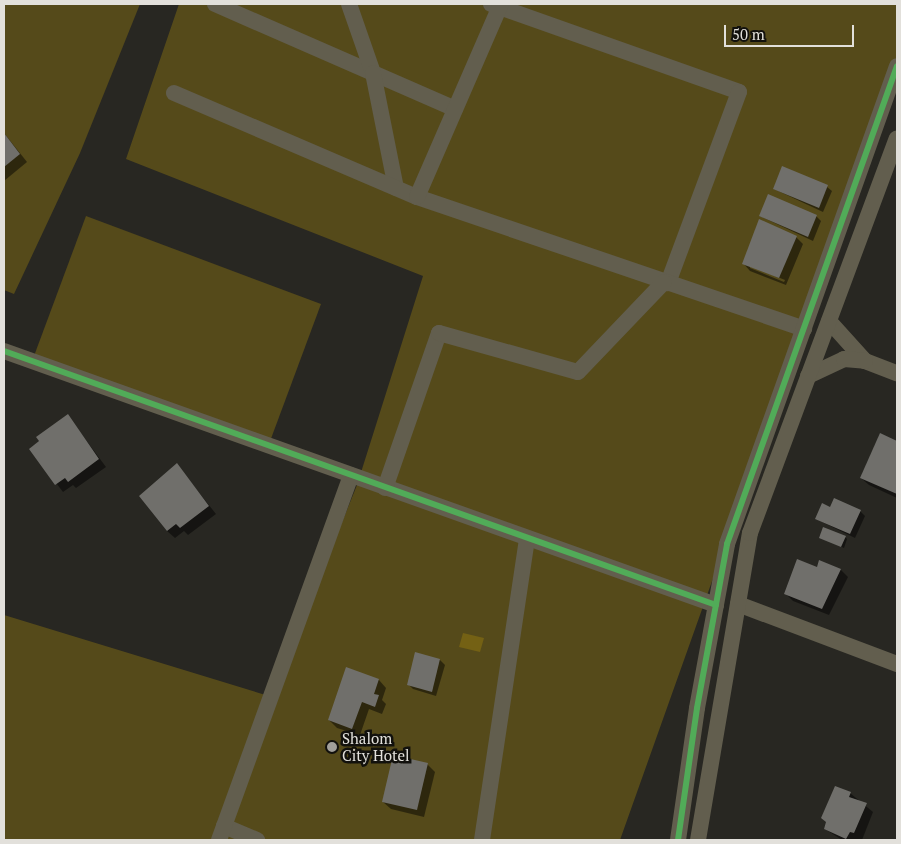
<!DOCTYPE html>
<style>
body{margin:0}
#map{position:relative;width:901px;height:844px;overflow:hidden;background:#282722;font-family:"PT Serif",serif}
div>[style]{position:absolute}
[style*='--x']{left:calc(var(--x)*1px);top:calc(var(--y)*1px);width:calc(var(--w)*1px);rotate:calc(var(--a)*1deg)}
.green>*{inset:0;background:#554a1a}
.water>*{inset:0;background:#746114}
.shadow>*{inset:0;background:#0007}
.building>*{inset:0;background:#706f6b}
.street>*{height:16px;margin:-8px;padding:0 8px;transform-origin:8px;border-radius:8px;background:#625e4e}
.cycleway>*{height:6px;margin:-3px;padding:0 3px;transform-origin:3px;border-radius:3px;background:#51ab58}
.dots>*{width:14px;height:14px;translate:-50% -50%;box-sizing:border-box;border:2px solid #12110d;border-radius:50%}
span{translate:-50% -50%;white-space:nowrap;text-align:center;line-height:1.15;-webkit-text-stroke:5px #12110d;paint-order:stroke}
.poi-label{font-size:15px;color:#e2e0db}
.left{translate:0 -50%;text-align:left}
.frame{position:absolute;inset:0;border:5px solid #e2e0db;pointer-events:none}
.scale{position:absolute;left:724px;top:25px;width:130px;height:22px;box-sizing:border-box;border:2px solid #e2e0db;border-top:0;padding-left:6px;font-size:15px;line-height:18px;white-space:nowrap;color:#e2e0db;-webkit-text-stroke:4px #12110d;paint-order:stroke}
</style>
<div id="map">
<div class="green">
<div style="clip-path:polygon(4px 4px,140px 4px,80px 153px,14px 294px,4px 290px)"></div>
<div style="clip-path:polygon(179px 4px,897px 4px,897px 61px,620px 840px,4px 840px,4px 615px,272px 697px,357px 485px,423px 276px,126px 159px)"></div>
<div style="clip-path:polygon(86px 216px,321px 304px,269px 444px,34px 356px)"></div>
</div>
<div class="water">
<div style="clip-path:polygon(463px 633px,484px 638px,480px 652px,459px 647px)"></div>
</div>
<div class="shadow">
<div style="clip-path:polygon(4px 133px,27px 162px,4px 181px)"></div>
<div style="clip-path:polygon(827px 187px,832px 191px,823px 212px,774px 189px)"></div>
<div style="clip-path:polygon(760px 216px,816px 216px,821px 221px,813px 241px)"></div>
<div style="clip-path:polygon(evenodd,796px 237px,803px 244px,786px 285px,750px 271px,743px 263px,796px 237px,750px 266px,785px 280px,784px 282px,750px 268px,750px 266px)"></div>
<div style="clip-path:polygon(68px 416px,106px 467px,76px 488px,73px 485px,63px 492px,30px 449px)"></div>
<div style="clip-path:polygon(881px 435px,897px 442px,897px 498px,869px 485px,861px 478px)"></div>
<div style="clip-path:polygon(177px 465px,216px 514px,188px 535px,184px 531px,175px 538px,167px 531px)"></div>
<div style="clip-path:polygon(831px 509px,860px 511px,865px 516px,855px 538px,816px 519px)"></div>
<div style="clip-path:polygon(820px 537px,845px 537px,847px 539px,844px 548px)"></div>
<div style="clip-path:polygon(820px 562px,841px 570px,848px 577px,829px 615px,793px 601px,785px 593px,817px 568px)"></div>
<div style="clip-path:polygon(416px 654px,440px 660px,445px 665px,436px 696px,413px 689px,408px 684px)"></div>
<div style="clip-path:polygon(347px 669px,379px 680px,386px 688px,382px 700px,386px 704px,382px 714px,369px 709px,360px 735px,337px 728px,329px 720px)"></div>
<div style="clip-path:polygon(427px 764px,435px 772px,424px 817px,391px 809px,383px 802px)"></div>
<div style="clip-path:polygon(850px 793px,873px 812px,862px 840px,842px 840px,825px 829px)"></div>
</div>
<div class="building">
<div style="clip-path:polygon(4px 133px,20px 154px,4px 167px)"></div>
<div style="clip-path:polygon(782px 166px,828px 185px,819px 208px,773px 189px)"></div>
<div style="clip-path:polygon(768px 194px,817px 215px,808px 237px,759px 216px)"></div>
<div style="clip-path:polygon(759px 219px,797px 236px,779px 278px,742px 264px)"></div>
<div style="clip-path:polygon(68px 414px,99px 459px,68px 482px,65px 478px,55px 485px,29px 449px,39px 441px,36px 437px)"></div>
<div style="clip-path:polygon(880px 433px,897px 441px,897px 494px,860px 478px)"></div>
<div style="clip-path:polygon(177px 463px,209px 506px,180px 528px,176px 524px,167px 531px,139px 496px)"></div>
<div style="clip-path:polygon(834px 498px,861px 510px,850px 534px,815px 519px,822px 503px,830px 507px)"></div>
<div style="clip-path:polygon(823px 527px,846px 536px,841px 547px,819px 538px)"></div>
<div style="clip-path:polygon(797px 559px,817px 567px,819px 560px,841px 569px,822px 609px,784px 594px)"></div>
<div style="clip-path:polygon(415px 652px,440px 659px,432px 692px,407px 685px)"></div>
<div style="clip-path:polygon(346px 667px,379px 679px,374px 694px,379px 695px,375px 707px,362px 702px,352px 729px,328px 720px)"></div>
<div style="clip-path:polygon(393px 755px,428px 763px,417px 810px,382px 802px)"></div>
<div style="clip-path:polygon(835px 786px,851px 792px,849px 797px,867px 803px,854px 833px,850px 832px,846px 839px,824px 829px,826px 822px,821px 818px)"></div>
</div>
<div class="street">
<div style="--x:215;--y:4;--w:262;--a:23.6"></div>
<div style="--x:349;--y:4;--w:73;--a:70.8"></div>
<div style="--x:373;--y:73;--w:117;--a:78.7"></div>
<div style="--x:491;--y:4;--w:263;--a:19.5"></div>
<div style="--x:739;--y:92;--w:204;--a:110.4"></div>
<div style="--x:174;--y:93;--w:264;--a:23.2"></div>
<div style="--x:417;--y:197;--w:409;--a:18.8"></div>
<div style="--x:417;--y:197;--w:210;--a:-66.5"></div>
<div style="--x:829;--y:321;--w:54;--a:48"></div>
<div style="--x:865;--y:361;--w:34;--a:21"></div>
<div style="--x:4;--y:351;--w:756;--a:19.63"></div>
<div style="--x:808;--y:376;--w:40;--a:-25"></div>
<div style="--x:844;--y:359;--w:21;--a:5"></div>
<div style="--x:385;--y:488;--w:164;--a:-70.8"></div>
<div style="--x:439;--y:333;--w:144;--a:15.7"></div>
<div style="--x:578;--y:372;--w:124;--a:-46.3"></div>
<div style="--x:738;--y:604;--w:170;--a:20.7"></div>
<div style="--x:224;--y:826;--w:36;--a:23"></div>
<div style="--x:219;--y:840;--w:388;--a:-70.1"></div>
<div style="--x:482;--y:840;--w:305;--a:-81.5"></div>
<div style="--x:678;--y:840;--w:133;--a:-81.8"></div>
<div style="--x:697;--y:708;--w:167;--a:-79.6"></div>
<div style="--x:727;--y:544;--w:507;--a:-70.42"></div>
<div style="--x:698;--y:840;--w:311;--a:-80.4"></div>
<div style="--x:750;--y:533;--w:421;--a:-69.6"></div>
</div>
<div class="cycleway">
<div style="--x:4;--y:351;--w:756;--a:19.63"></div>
<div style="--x:678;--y:840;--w:133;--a:-81.8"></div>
<div style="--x:697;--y:708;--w:167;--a:-79.6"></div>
<div style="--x:727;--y:544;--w:507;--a:-70.42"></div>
</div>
<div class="dots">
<div style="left:332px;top:747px;background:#a19f9a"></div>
</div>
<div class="poi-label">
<span class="left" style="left:342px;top:747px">Shalom<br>City Hotel</span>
</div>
<div class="frame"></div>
<div class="scale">50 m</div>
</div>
